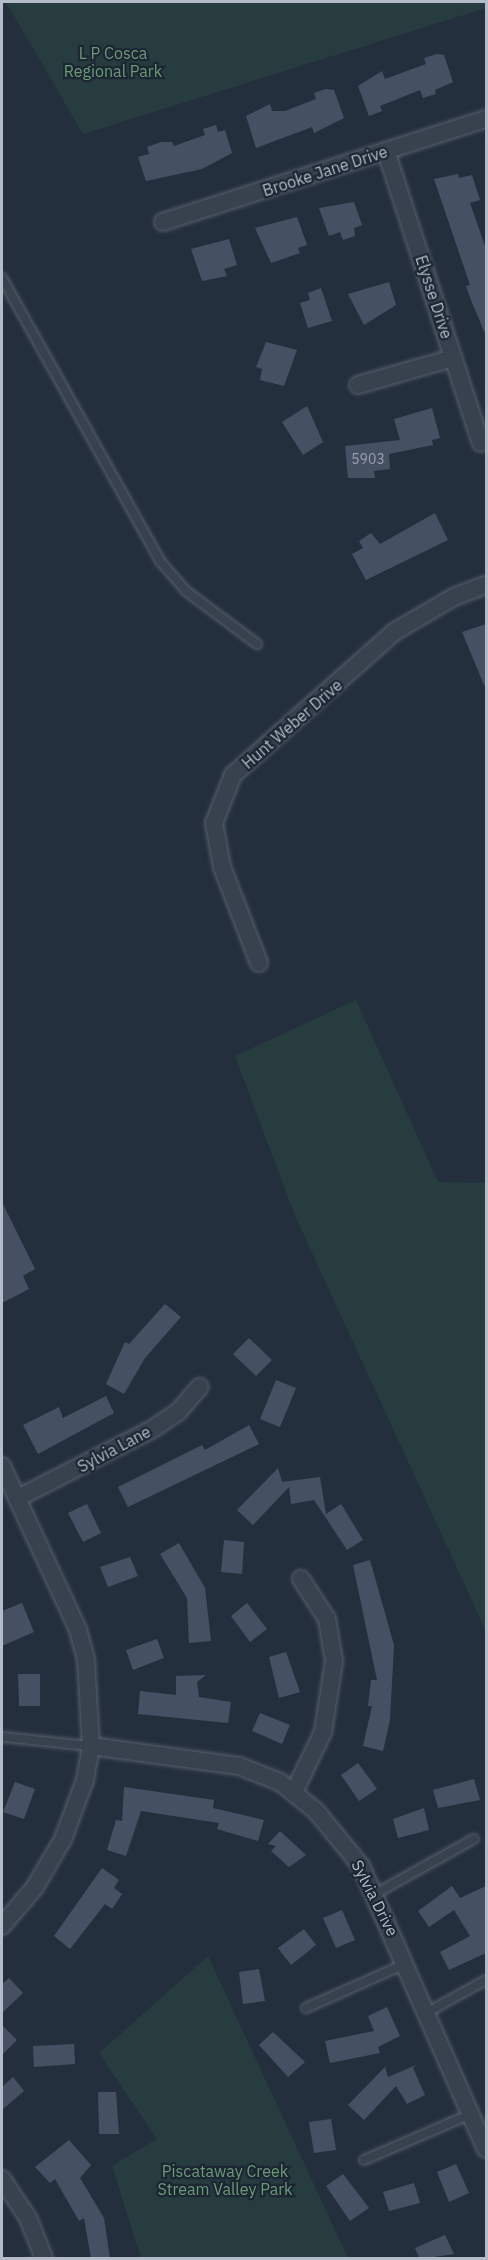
<!DOCTYPE html>
<style>
body{margin:0}
#map{position:relative;width:488px;height:2260px;overflow:hidden;background:#242f3e;font-family:"IBM Plex Sans",sans-serif}
div>[style]{position:absolute}
[style*='--x']{left:calc(var(--x)*1px);top:calc(var(--y)*1px);width:calc(var(--w)*1px);rotate:calc(var(--a)*1deg)}
.green>*{inset:0;background:#263c3f}
.building>*{inset:0;background:#455162}
.roads{filter:drop-shadow(0 0 2px #565f6c) drop-shadow(0 0 2px #565f6c)}
.service>*{height:8px;margin:-4px;padding:0 4px;transform-origin:4px;border-radius:4px;background:#38414e}
.minor>*{height:16px;margin:-8px;padding:0 8px;transform-origin:8px;border-radius:8px;background:#38414e}
span{translate:-50% -50%;white-space:nowrap;text-align:center;line-height:1.15;-webkit-text-stroke:4.5px #1d2633;paint-order:stroke}
.number-label{font-size:14px;color:#98a1af}
.number-label span{-webkit-text-stroke-width:0}
.park-label{font-size:16px;color:#6b9a76}
.street-label{font-size:16px;color:#b4bcc9}
.frame{position:absolute;inset:0;border:3px solid #b4bcc9;pointer-events:none}
</style>
<div id="map">
<div class="green">
<div style="clip-path:polygon(6px 2px,486px 2px,486px 8px,83px 134px)"></div>
<div style="clip-path:polygon(356px 1000px,438px 1182px,486px 1183px,486px 1631px,296px 1218px,235px 1056px)"></div>
<div style="clip-path:polygon(208px 1956px,348px 2258px,141px 2258px,112px 2166px,157px 2139px,99px 2053px)"></div>
</div>
<div class="building">
<div style="clip-path:polygon(437px 54px,444px 55px,453px 82px,435px 90px,436px 94px,423px 98px,420px 90px,380px 106px,382px 111px,369px 116px,358px 86px,382px 71px,385px 79px,426px 64px,424px 58px)"></div>
<div style="clip-path:polygon(326px 89px,334px 90px,344px 118px,314px 133px,312px 127px,256px 148px,246px 116px,270px 104px,272px 111px,285px 111px,316px 99px,314px 93px)"></div>
<div style="clip-path:polygon(216px 125px,218px 132px,225px 130px,232px 153px,202px 169px,146px 181px,138px 157px,149px 154px,147px 147px,161px 142px,172px 142px,174px 146px,205px 135px,203px 129px)"></div>
<div style="clip-path:polygon(458px 174px,459px 178px,472px 175px,480px 200px,470px 203px,486px 249px,486px 336px,471px 300px,466px 286px,470px 285px,434px 179px)"></div>
<div style="clip-path:polygon(354px 202px,362px 225px,354px 228px,355px 236px,343px 240px,340px 232px,329px 236px,319px 208px)"></div>
<div style="clip-path:polygon(297px 217px,307px 245px,298px 248px,300px 253px,271px 263px,255px 228px)"></div>
<div style="clip-path:polygon(229px 239px,237px 265px,224px 269px,227px 276px,202px 281px,191px 249px)"></div>
<div style="clip-path:polygon(389px 282px,396px 305px,364px 325px,348px 294px)"></div>
<div style="clip-path:polygon(321px 288px,332px 321px,308px 328px,300px 303px,310px 300px,308px 293px)"></div>
<div style="clip-path:polygon(266px 342px,297px 350px,284px 386px,260px 380px,262px 369px,256px 367px)"></div>
<div style="clip-path:polygon(307px 406px,323px 442px,303px 455px,282px 422px)"></div>
<div style="clip-path:polygon(432px 408px,440px 438px,432px 440px,433px 445px,389px 454px,390px 469px,374px 471px,375px 478px,348px 478px,345px 446px,400px 440px,394px 419px)"></div>
<div style="clip-path:polygon(435px 513px,448px 540px,366px 580px,352px 554px,363px 548px,359px 541px,371px 533px,380px 544px)"></div>
<div style="clip-path:polygon(486px 624px,486px 685px,484px 685px,462px 632px)"></div>
<div style="clip-path:polygon(2px 1202px,35px 1269px,23px 1276px,29px 1289px,2px 1303px)"></div>
<div style="clip-path:polygon(165px 1304px,181px 1317px,145px 1358px,124px 1394px,106px 1384px,125px 1342px,129px 1344px)"></div>
<div style="clip-path:polygon(249px 1338px,272px 1360px,256px 1376px,233px 1354px)"></div>
<div style="clip-path:polygon(276px 1380px,296px 1388px,280px 1427px,260px 1419px)"></div>
<div style="clip-path:polygon(106px 1396px,114px 1413px,38px 1454px,23px 1425px,59px 1407px,63px 1418px)"></div>
<div style="clip-path:polygon(249px 1425px,259px 1444px,128px 1507px,118px 1487px,202px 1445px,205px 1450px)"></div>
<div style="clip-path:polygon(278px 1468px,282px 1482px,320px 1477px,326px 1514px,341px 1504px,363px 1540px,347px 1550px,314px 1500px,291px 1504px,289px 1487px,253px 1525px,237px 1510px)"></div>
<div style="clip-path:polygon(87px 1504px,101px 1533px,83px 1542px,68px 1513px)"></div>
<div style="clip-path:polygon(224px 1540px,244px 1542px,242px 1574px,221px 1572px)"></div>
<div style="clip-path:polygon(179px 1543px,205px 1588px,211px 1641px,189px 1643px,187px 1598px,160px 1554px)"></div>
<div style="clip-path:polygon(130px 1557px,138px 1576px,108px 1587px,100px 1567px)"></div>
<div style="clip-path:polygon(370px 1560px,394px 1645px,390px 1720px,383px 1751px,363px 1746px,372px 1706px,368px 1706px,371px 1680px,377px 1680px,353px 1565px)"></div>
<div style="clip-path:polygon(22px 1603px,34px 1632px,2px 1646px,2px 1611px)"></div>
<div style="clip-path:polygon(247px 1603px,267px 1629px,250px 1642px,231px 1616px)"></div>
<div style="clip-path:polygon(157px 1639px,164px 1658px,133px 1670px,126px 1650px)"></div>
<div style="clip-path:polygon(286px 1652px,300px 1692px,279px 1698px,269px 1657px)"></div>
<div style="clip-path:polygon(18px 1674px,40px 1674px,40px 1706px,19px 1706px)"></div>
<div style="clip-path:polygon(206px 1675px,197px 1682px,199px 1697px,231px 1702px,228px 1723px,138px 1714px,140px 1691px,176px 1695px,176px 1676px)"></div>
<div style="clip-path:polygon(260px 1713px,290px 1725px,282px 1744px,252px 1731px)"></div>
<div style="clip-path:polygon(358px 1763px,377px 1789px,359px 1801px,341px 1775px)"></div>
<div style="clip-path:polygon(474px 1779px,480px 1800px,438px 1808px,433px 1790px)"></div>
<div style="clip-path:polygon(15px 1782px,35px 1789px,24px 1819px,3px 1812px)"></div>
<div style="clip-path:polygon(124px 1787px,214px 1800px,213px 1808px,264px 1820px,258px 1841px,217px 1829px,219px 1823px,141px 1811px,126px 1856px,107px 1850px,116px 1820px,122px 1821px)"></div>
<div style="clip-path:polygon(424px 1808px,429px 1830px,398px 1838px,393px 1819px)"></div>
<div style="clip-path:polygon(280px 1831px,306px 1855px,289px 1867px,271px 1851px,276px 1846px,268px 1844px)"></div>
<div style="clip-path:polygon(102px 1868px,119px 1880px,114px 1888px,122px 1894px,112px 1909px,105px 1904px,70px 1949px,54px 1936px)"></div>
<div style="clip-path:polygon(452px 1886px,460px 1898px,486px 1886px,486px 1953px,449px 1970px,440px 1952px,470px 1936px,454px 1910px,429px 1927px,418px 1911px)"></div>
<div style="clip-path:polygon(342px 1910px,355px 1940px,336px 1948px,323px 1918px)"></div>
<div style="clip-path:polygon(304px 1929px,316px 1945px,291px 1965px,278px 1948px)"></div>
<div style="clip-path:polygon(259px 1969px,265px 2001px,243px 2004px,239px 1972px)"></div>
<div style="clip-path:polygon(9px 1978px,23px 1993px,2px 2013px,2px 1984px)"></div>
<div style="clip-path:polygon(387px 2007px,400px 2036px,378px 2047px,380px 2053px,330px 2063px,325px 2041px,374px 2031px,368px 2016px)"></div>
<div style="clip-path:polygon(2px 2025px,17px 2040px,2px 2055px)"></div>
<div style="clip-path:polygon(273px 2032px,305px 2062px,288px 2077px,259px 2045px)"></div>
<div style="clip-path:polygon(74px 2044px,75px 2064px,34px 2067px,33px 2046px)"></div>
<div style="clip-path:polygon(416px 2065px,413px 2068px,425px 2095px,407px 2104px,396px 2086px,364px 2120px,348px 2105px,385px 2067px,388px 2077px)"></div>
<div style="clip-path:polygon(13px 2077px,24px 2091px,2px 2110px,2px 2087px)"></div>
<div style="clip-path:polygon(98px 2092px,116px 2092px,119px 2134px,99px 2134px)"></div>
<div style="clip-path:polygon(331px 2119px,336px 2150px,314px 2153px,309px 2122px)"></div>
<div style="clip-path:polygon(69px 2140px,91px 2165px,80px 2178px,104px 2218px,110px 2259px,91px 2259px,84px 2218px,79px 2221px,55px 2179px,50px 2183px,35px 2167px)"></div>
<div style="clip-path:polygon(456px 2164px,469px 2193px,449px 2202px,437px 2172px)"></div>
<div style="clip-path:polygon(343px 2174px,369px 2208px,350px 2221px,326px 2186px)"></div>
<div style="clip-path:polygon(414px 2183px,420px 2203px,389px 2211px,383px 2192px)"></div>
<div style="clip-path:polygon(445px 2235px,454px 2254px,420px 2259px,415px 2248px)"></div>
</div>
<div class="roads">
<div class="service">
<div style="--x:2;--y:278;--w:324;--a:60.8"></div>
<div style="--x:160;--y:561;--w:40;--a:49"></div>
<div style="--x:186;--y:591;--w:89;--a:36.7"></div>
<div style="--x:2;--y:1737;--w:89;--a:5.8"></div>
<div style="--x:375;--y:1894;--w:113;--a:-29.1"></div>
<div style="--x:306;--y:2008;--w:111;--a:-24"></div>
<div style="--x:428;--y:2012;--w:66;--a:-28.9"></div>
<div style="--x:364;--y:2160;--w:116;--a:-23.3"></div>
</div>
<div class="minor">
<div style="--x:386;--y:151;--w:307;--a:72"></div>
<div style="--x:163;--y:222;--w:339;--a:-17.7"></div>
<div style="--x:358;--y:385;--w:99;--a:-15.9"></div>
<div style="--x:259;--y:963;--w:103;--a:-111.1"></div>
<div style="--x:222;--y:867;--w:45;--a:-100.3"></div>
<div style="--x:214;--y:823;--w:52;--a:-68.4"></div>
<div style="--x:233;--y:775;--w:215;--a:-41.6"></div>
<div style="--x:394;--y:632;--w:69;--a:-30.3"></div>
<div style="--x:454;--y:597;--w:34;--a:-21"></div>
<div style="--x:2;--y:1466;--w:181;--a:65.1"></div>
<div style="--x:78;--y:1630;--w:31;--a:75"></div>
<div style="--x:86;--y:1660;--w:86;--a:86.7"></div>
<div style="--x:91;--y:1746;--w:35;--a:100"></div>
<div style="--x:85;--y:1780;--w:63;--a:110.4"></div>
<div style="--x:63;--y:1839;--w:56;--a:120.3"></div>
<div style="--x:35;--y:1887;--w:51;--a:130.2"></div>
<div style="--x:18;--y:1498;--w:153;--a:-27.2"></div>
<div style="--x:154;--y:1428;--w:29;--a:-34"></div>
<div style="--x:178;--y:1412;--w:33;--a:-49"></div>
<div style="--x:91;--y:1746;--w:149;--a:7.7"></div>
<div style="--x:239;--y:1766;--w:44;--a:21.3"></div>
<div style="--x:280;--y:1782;--w:46;--a:38.9"></div>
<div style="--x:316;--y:1811;--w:71;--a:50.7"></div>
<div style="--x:361;--y:1866;--w:309;--a:66.2"></div>
<div style="--x:294;--y:1792;--w:67;--a:-64.2"></div>
<div style="--x:323;--y:1732;--w:72;--a:-81.2"></div>
<div style="--x:334;--y:1661;--w:43;--a:-99.5"></div>
<div style="--x:327;--y:1619;--w:48;--a:-123"></div>
<div style="--x:2;--y:2179;--w:47;--a:56.3"></div>
<div style="--x:28;--y:2218;--w:43;--a:68.2"></div>
</div>
</div>
<div class="number-label">
<span style="left:368px;top:459px">5903</span>
</div>
<div class="park-label">
<span style="left:113px;top:62px">L P Cosca<br>Regional Park</span>
<span style="left:225px;top:2180px">Piscataway Creek<br>Stream Valley Park</span>
</div>
<div class="street-label">
<span style="left:325px;top:171px;rotate:-18deg">Brooke Jane Drive</span>
<span style="left:434px;top:297px;rotate:72deg">Elysse Drive</span>
<span style="left:292px;top:724px;rotate:-41deg">Hunt Weber Drive</span>
<span style="left:114px;top:1449px;rotate:-28deg">Sylvia Lane</span>
<span style="left:375px;top:1898px;rotate:63deg">Sylvia Drive</span>
</div>
<div class="frame"></div>
</div>
